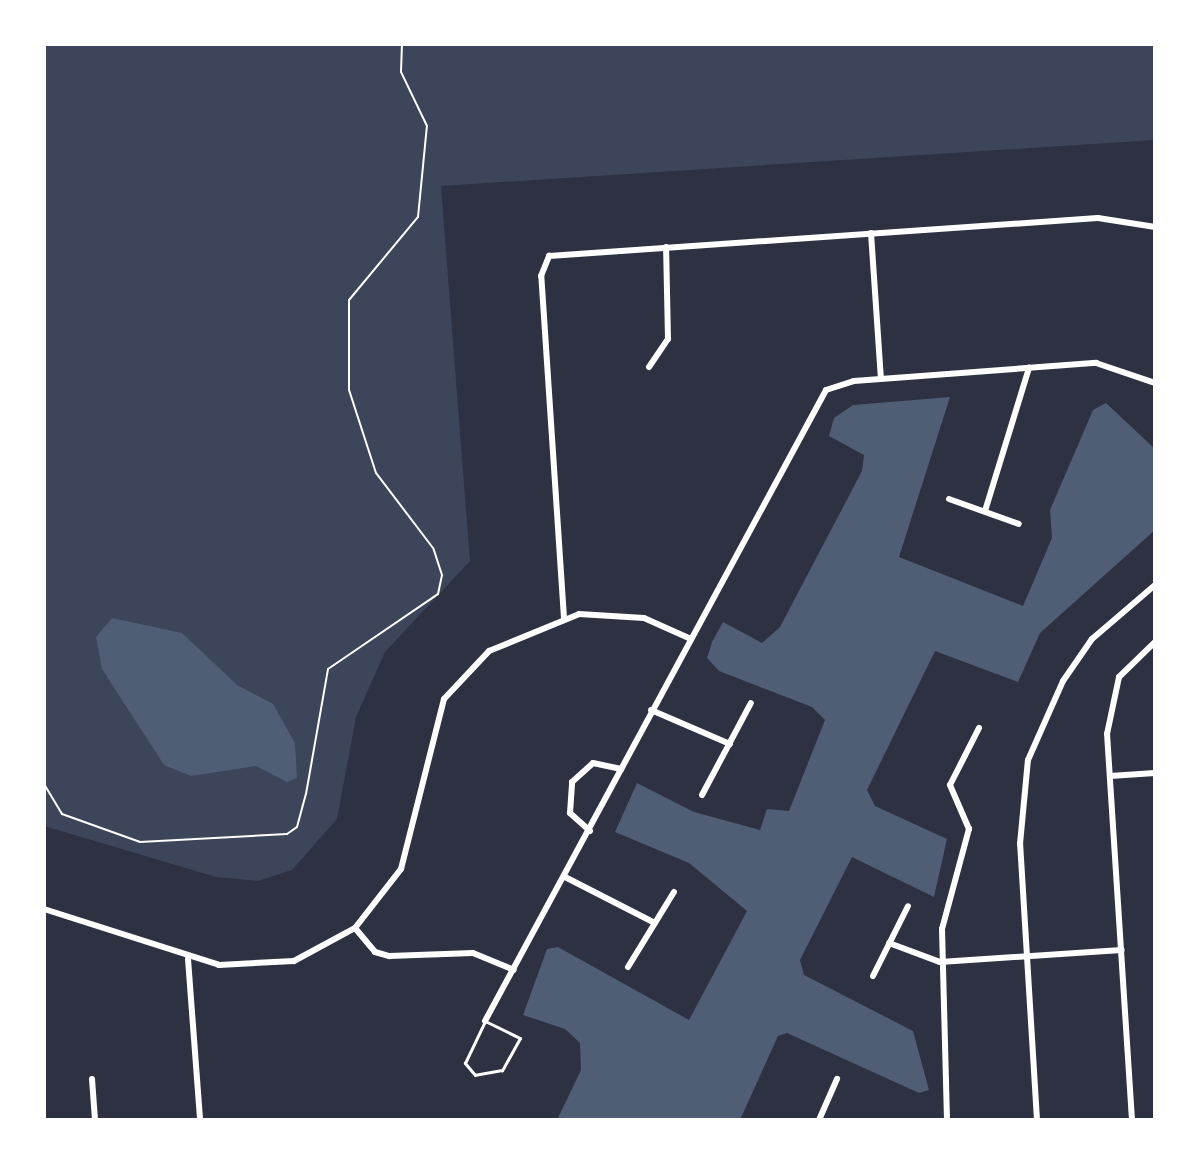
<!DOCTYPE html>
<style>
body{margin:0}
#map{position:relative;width:1199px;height:1164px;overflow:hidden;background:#2d3142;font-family:"Source Sans 3",sans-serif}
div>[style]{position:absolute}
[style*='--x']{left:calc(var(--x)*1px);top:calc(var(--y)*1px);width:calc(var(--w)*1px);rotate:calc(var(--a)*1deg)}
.green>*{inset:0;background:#3c4559}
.water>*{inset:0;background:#4f5d75}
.path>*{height:2px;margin:-1px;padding:0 1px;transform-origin:1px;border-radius:1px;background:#fff}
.service>*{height:3px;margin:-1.5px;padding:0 1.5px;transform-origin:1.5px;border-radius:1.5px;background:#fff}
.minor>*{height:6px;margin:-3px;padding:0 3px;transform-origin:3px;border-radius:3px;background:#fff}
span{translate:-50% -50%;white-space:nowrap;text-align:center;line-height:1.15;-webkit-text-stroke:6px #fff;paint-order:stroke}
.frame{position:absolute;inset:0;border:46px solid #fff;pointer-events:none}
</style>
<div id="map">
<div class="green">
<div style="clip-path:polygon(44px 44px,1155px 44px,1155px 140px,441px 186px,470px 561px,385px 652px,356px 717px,337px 819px,292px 870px,258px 881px,216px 877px,44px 826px)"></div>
</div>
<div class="water">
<div style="clip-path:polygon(950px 397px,899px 557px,1023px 606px,1052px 538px,1050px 510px,1093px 410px,1106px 403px,1155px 449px,1155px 530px,1040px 633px,1018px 682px,935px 651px,867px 790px,875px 806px,947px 839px,934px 897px,852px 857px,800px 960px,804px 975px,913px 1031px,929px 1090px,919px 1093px,787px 1033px,778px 1036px,740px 1120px,557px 1120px,581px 1070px,580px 1043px,565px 1029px,523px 1015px,547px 949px,558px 947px,689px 1020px,747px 911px,689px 863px,615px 832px,637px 783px,694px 812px,760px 830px,767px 809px,789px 811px,825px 720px,812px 707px,719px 671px,707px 658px,712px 642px,723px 622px,762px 643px,780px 627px,862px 471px,864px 455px,829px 436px,834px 418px,853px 405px)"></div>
<div style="clip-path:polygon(112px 618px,182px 633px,237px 685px,273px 704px,295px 743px,297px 778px,287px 782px,256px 766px,191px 776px,164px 765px,102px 669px,96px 637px)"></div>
</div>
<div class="path">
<div style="--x:44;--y:784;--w:35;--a:59"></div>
<div style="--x:62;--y:814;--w:83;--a:19.7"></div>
<div style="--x:140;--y:842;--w:147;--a:-3.1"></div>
<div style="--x:287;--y:834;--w:12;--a:-35"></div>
<div style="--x:297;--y:827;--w:34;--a:-75"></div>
<div style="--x:306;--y:794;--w:127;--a:-80"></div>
<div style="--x:328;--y:669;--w:133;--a:-34.3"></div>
<div style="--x:438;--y:594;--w:19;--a:-78"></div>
<div style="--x:442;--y:575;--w:28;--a:-108"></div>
<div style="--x:433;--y:548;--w:94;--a:-127.2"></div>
<div style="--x:376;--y:473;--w:87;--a:-108"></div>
<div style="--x:349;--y:390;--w:90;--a:-90"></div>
<div style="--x:349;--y:300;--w:108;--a:-50.3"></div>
<div style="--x:418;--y:217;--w:91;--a:-84.4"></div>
<div style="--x:427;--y:126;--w:60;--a:-115.7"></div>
<div style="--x:401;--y:72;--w:28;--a:-88"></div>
</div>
<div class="service">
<div style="--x:485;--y:1021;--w:39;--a:26"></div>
<div style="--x:520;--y:1038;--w:37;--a:119"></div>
<div style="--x:502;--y:1070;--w:27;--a:170"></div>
<div style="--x:475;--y:1075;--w:16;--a:-130"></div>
<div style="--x:465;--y:1063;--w:47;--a:-64.5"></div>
</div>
<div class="minor">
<div style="--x:871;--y:233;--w:146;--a:86.1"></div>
<div style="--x:649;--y:367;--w:34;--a:-56"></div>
<div style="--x:668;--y:339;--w:92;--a:-91.2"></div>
<div style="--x:949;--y:499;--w:74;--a:19.7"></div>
<div style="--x:985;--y:511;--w:150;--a:-72.9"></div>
<div style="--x:564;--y:618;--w:343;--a:-93.8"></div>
<div style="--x:541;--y:276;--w:22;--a:-68"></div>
<div style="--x:549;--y:256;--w:550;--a:-3.96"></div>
<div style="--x:1098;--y:218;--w:58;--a:9"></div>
<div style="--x:651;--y:710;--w:86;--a:23.3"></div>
<div style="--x:1110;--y:776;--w:45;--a:-3.8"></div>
<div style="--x:702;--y:795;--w:104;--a:-62"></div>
<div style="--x:590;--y:831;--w:27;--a:-138"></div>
<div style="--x:570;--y:813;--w:31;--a:-86"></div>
<div style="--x:572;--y:782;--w:28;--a:-42"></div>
<div style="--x:593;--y:763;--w:29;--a:12"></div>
<div style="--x:565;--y:877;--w:101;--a:27.1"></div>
<div style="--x:44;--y:909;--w:184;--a:17.7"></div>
<div style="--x:219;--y:965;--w:75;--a:-3.1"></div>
<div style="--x:294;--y:961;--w:69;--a:-28.4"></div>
<div style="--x:355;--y:928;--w:31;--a:50"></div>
<div style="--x:375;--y:952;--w:15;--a:16"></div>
<div style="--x:389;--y:956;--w:84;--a:-2"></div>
<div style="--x:473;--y:953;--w:44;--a:22.5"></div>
<div style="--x:355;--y:928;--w:75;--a:-52.1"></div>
<div style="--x:401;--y:869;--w:175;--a:-75.8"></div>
<div style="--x:444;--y:699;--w:66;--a:-46.8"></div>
<div style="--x:489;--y:651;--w:97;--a:-22.3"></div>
<div style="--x:579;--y:614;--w:65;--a:3.5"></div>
<div style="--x:644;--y:618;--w:49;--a:24"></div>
<div style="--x:889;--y:943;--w:54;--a:20.4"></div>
<div style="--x:940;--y:962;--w:182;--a:-3.8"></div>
<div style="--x:188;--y:959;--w:161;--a:85.7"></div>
<div style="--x:628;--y:967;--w:88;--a:-58.5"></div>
<div style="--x:873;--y:976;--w:78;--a:-63.4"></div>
<div style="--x:485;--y:1021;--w:717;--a:-61.61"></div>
<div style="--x:826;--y:390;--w:29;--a:-18"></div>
<div style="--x:854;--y:381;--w:243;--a:-4.3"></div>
<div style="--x:1096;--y:363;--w:62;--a:18.7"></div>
<div style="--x:92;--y:1079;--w:41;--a:85.8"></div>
<div style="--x:819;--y:1120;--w:45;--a:-66.3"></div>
<div style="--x:947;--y:1120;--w:191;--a:-91.5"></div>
<div style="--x:942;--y:929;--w:104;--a:-74.9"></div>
<div style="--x:969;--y:829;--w:48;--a:-113.4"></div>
<div style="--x:950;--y:785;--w:64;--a:-63"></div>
<div style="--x:1037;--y:1120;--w:277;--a:-93.5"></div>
<div style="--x:1020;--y:844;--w:84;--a:-84.6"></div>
<div style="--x:1028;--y:760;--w:86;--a:-66.1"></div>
<div style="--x:1063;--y:681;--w:51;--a:-55.4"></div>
<div style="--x:1092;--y:639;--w:83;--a:-40.6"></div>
<div style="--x:1132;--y:1120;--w:387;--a:-93.7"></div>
<div style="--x:1107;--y:734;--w:58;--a:-78.1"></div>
<div style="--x:1119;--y:677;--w:50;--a:-44.2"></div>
</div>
<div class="frame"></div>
</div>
